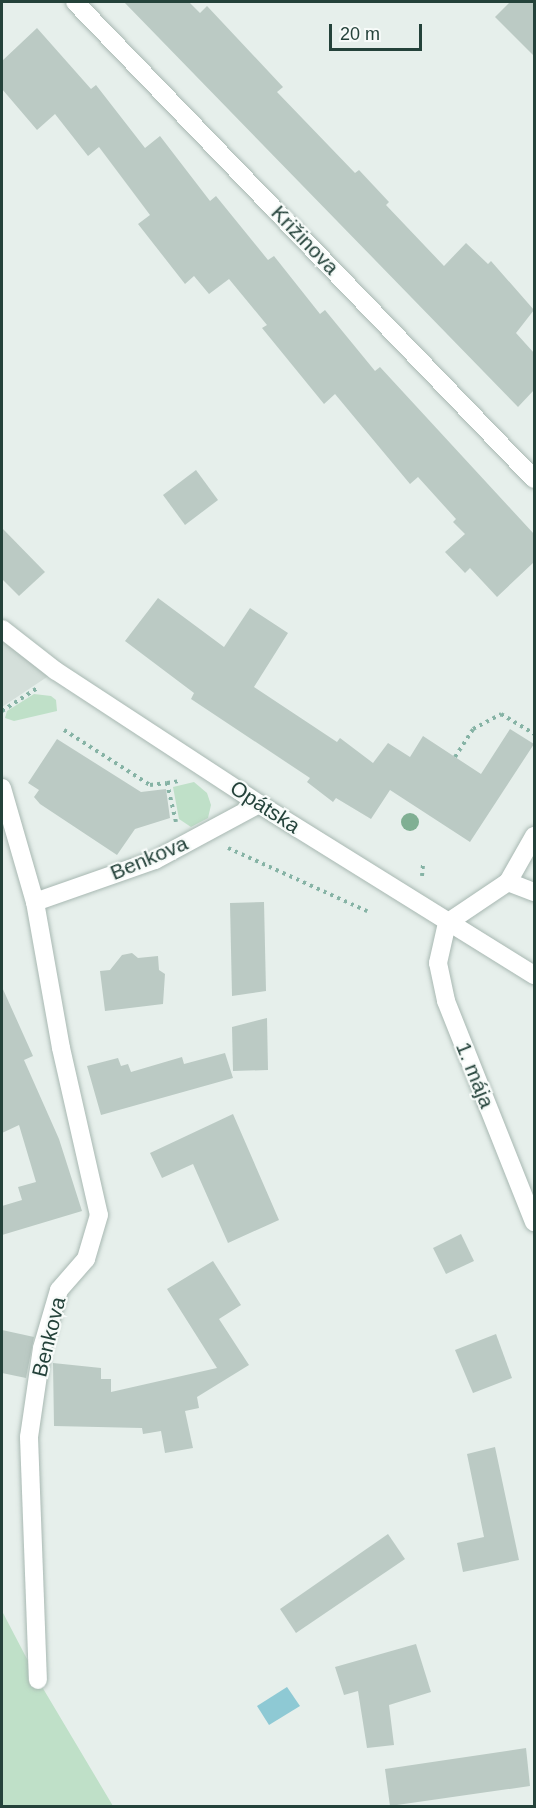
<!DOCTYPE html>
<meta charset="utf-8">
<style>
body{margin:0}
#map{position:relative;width:536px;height:1808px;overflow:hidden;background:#e6efeb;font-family:Helvetica,sans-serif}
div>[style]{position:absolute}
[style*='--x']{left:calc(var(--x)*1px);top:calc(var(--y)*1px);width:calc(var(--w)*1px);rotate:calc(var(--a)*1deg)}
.built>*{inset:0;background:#d4dfda}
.green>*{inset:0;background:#bfe0c8}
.water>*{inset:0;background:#8ec9d4}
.building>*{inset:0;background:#bbcac4}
.path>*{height:4px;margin-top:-2px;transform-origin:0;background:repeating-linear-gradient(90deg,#86b3a5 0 3px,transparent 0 7.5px)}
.roads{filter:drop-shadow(0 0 2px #a8b8b2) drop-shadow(0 0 2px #a8b8b2)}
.street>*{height:18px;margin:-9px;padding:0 9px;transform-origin:9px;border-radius:9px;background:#fff}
.trees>*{width:18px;height:18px;margin:-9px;border-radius:50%;background:#80af93}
span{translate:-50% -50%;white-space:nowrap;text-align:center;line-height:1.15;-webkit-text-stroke:4.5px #f7fbf9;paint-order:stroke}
.street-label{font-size:21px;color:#24423a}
.frame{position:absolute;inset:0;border:3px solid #24423a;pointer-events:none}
.scale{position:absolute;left:329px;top:24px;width:93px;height:27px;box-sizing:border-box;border:3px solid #24423a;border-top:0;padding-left:8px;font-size:18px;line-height:21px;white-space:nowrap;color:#24423a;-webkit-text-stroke:4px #f7fbf9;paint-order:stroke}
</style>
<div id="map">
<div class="built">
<div style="clip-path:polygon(2px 629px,56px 671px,2px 707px)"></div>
</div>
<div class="green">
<div style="clip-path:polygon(34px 694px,51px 696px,56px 700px,57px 711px,14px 721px,5px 718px,7px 711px)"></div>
<div style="clip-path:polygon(194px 782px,207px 793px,211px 805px,208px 818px,191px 827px,179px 819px,173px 787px)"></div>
<div style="clip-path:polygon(2px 1611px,38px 1680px,113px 1806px,2px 1806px)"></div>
</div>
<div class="water">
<div style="clip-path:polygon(287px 1687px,300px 1706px,269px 1725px,257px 1706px)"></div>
</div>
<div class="building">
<div style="clip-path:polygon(124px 2px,189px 2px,200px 13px,207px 6px,283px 87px,277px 92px,355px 173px,359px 170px,389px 202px,386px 205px,444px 266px,466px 243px,488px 264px,491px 261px,534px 310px,516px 333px,534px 353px,534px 390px,518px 407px)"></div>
<div style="clip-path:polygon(510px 2px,534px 2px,534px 56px,495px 17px)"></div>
<div style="clip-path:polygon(37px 28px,91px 89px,96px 85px,145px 148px,160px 136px,210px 201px,216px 196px,268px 260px,274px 256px,320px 314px,325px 310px,375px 371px,380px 367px,534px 534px,534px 562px,497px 597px,470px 568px,465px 573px,445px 552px,465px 534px,453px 522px,456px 519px,418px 477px,410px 484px,335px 394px,324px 404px,262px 328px,267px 325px,229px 279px,209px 294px,194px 276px,185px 284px,138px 224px,150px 215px,99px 147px,88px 156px,55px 114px,37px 130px,2px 89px,2px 61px)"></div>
<div style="clip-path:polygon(196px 470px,218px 500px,185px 525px,163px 495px)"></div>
<div style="clip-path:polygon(2px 528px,45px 572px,19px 596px,2px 579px)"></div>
<div style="clip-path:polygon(158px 598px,224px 647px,250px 608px,288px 633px,254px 687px,337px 742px,340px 738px,373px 763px,388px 743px,410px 757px,423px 736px,481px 774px,510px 729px,534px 744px,470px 842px,390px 790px,371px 819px,336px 798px,333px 802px,307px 782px,310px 778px,191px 699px,194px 693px,125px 641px)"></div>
<div style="clip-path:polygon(57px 739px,141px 792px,166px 789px,170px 818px,135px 829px,117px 855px,40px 804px,34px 797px,39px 790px,28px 783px)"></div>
<div style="clip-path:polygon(264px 902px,266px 991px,232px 996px,230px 903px)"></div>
<div style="clip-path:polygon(132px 953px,138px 958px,158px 956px,159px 970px,165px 974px,163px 1004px,105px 1011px,100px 971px,110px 970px,122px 955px)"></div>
<div style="clip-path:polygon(2px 987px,33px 1056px,24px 1060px,59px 1139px,82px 1211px,2px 1235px,2px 1206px,22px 1200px,18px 1187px,36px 1182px,19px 1125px,2px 1133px)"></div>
<div style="clip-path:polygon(267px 1018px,268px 1070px,233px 1071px,232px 1027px)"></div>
<div style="clip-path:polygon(225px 1053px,233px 1078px,101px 1115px,87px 1066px,118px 1058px,121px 1066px,128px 1064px,131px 1072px,182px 1057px,184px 1064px)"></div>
<div style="clip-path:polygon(233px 1114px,279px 1220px,228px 1243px,193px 1164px,162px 1178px,150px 1153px)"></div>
<div style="clip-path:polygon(461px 1234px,474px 1261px,446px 1274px,433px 1248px)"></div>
<div style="clip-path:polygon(213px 1261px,241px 1305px,219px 1319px,249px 1365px,197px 1397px,199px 1408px,185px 1411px,193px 1448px,165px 1453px,161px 1431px,143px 1434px,142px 1428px,54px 1426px,53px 1363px,101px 1368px,101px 1379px,111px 1379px,111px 1392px,217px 1368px,167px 1289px)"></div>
<div style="clip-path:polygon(2px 1330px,34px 1337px,26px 1378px,2px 1373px)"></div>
<div style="clip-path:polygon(496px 1334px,512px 1378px,473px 1393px,455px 1350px)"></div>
<div style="clip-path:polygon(495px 1447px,519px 1560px,463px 1572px,457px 1543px,484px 1537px,467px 1454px)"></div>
<div style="clip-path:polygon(388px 1534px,405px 1559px,296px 1633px,280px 1609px)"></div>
<div style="clip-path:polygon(416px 1644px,431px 1692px,389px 1705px,394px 1745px,367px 1748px,358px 1691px,344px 1695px,335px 1667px)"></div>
<div style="clip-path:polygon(526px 1748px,530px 1786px,390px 1806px,385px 1769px)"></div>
</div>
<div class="path">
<div style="--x:2;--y:711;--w:44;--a:-33"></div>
<div style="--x:64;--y:730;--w:102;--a:32.6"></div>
<div style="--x:150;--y:785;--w:17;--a:-7"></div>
<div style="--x:455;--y:757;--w:33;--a:-57"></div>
<div style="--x:473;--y:729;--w:32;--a:-28"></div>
<div style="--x:501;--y:714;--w:39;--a:31"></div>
<div style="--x:176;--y:822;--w:40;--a:-103"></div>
<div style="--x:167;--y:783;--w:12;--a:-9"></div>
<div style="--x:228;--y:848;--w:153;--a:24.4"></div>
<div style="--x:422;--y:876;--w:11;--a:-85"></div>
</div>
<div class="roads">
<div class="street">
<div style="--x:75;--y:2;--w:662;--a:46.1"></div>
<div style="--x:2;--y:629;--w:68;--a:37.9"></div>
<div style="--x:56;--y:671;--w:243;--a:33.2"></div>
<div style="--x:259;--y:804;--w:324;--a:31.9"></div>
<div style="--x:2;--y:788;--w:119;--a:73.9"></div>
<div style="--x:35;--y:902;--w:127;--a:-19.3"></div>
<div style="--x:155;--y:860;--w:118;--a:-28.3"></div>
<div style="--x:508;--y:882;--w:28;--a:21"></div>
<div style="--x:35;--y:902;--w:148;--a:79.9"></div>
<div style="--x:61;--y:1048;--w:171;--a:77.2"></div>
<div style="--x:99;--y:1215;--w:46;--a:106.5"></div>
<div style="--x:86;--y:1259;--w:41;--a:131.1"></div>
<div style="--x:59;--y:1290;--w:60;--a:106.3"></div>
<div style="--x:42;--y:1348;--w:90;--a:98.3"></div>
<div style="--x:29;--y:1437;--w:243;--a:87.9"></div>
<div style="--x:447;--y:923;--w:41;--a:102.7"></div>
<div style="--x:438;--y:963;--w:39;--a:78"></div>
<div style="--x:446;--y:1001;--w:238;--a:68.3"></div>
<div style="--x:447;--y:923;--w:73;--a:-33.9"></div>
<div style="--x:508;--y:882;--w:53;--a:-60.5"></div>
</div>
</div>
<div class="trees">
<div style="left:410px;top:822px"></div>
</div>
<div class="street-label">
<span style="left:305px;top:240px;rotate:46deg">Križinova</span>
<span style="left:265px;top:807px;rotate:33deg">Opátska</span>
<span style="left:149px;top:858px;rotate:-23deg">Benkova</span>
<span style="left:475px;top:1075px;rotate:68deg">1. mája</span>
<span style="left:49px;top:1337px;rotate:-76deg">Benkova</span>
</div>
<div class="frame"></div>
<div class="scale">20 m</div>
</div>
